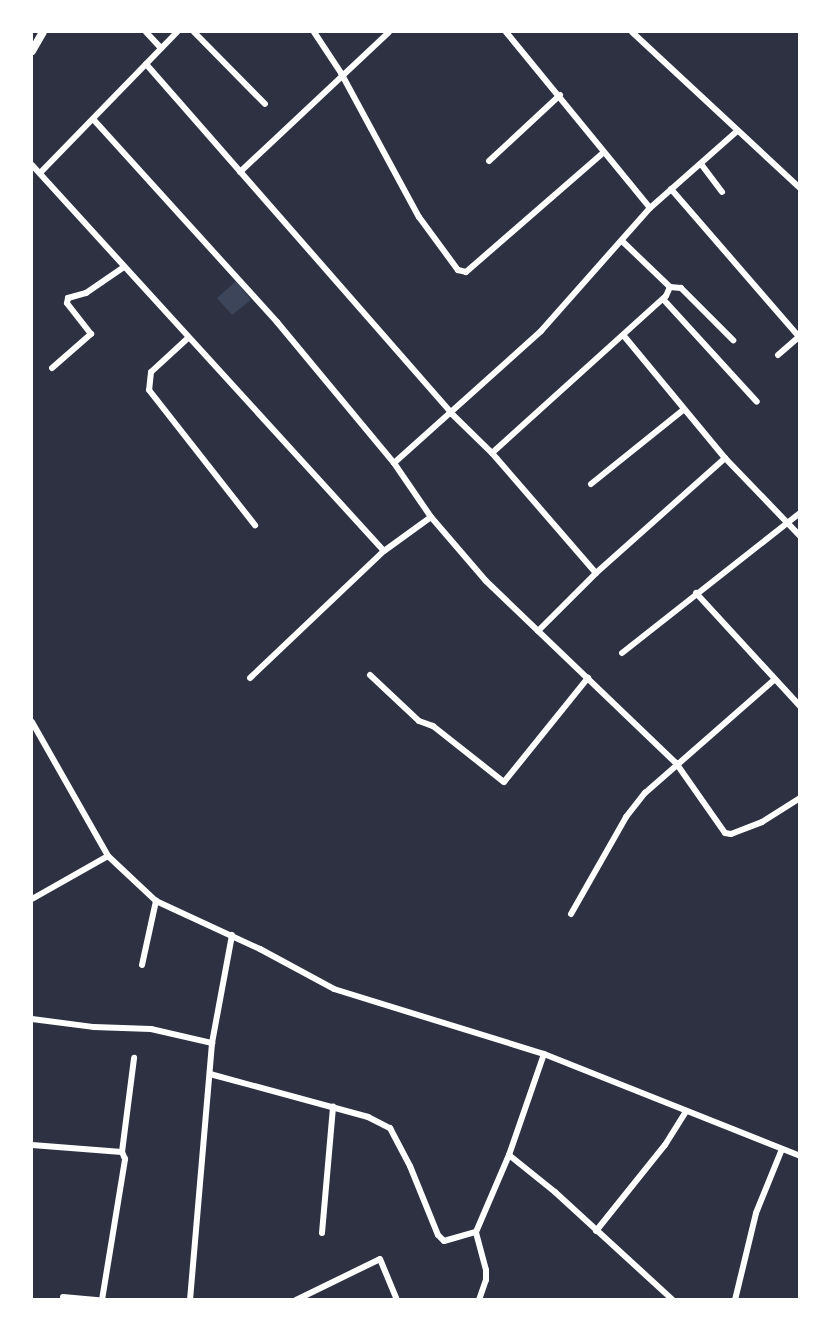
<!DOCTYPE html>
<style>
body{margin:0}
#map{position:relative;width:831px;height:1331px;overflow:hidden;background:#2d3142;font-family:"Noto Sans",sans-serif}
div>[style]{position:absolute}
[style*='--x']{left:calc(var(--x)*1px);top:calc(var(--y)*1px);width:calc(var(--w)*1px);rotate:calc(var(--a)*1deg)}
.green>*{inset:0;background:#3c4559}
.minor>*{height:6px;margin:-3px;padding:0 3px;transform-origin:3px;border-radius:3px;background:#fff}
.tertiary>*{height:8px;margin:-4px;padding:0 4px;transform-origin:4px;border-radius:4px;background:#fff}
span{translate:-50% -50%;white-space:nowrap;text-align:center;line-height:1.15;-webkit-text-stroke:7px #fff;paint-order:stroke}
.frame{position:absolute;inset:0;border:33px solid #fff;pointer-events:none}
</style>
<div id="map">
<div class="green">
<div style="clip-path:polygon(236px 281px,251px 300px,232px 315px,217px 298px)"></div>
</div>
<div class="minor">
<div style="--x:146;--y:32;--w:22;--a:47"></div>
<div style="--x:194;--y:32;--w:101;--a:45.4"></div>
<div style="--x:314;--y:32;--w:49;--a:56.6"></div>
<div style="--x:341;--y:73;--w:164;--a:61.6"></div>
<div style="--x:419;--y:217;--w:66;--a:53.7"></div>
<div style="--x:458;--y:270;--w:8;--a:14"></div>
<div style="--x:466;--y:272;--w:181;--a:-41"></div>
<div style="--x:506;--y:32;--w:227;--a:50.7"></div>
<div style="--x:632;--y:32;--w:229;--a:42.9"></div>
<div style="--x:146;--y:64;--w:465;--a:48.8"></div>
<div style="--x:452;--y:414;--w:56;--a:44.3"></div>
<div style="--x:492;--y:453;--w:159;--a:49.1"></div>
<div style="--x:93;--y:119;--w:274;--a:47.8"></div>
<div style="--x:277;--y:322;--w:183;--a:50.3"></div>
<div style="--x:394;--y:463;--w:65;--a:55.6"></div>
<div style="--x:431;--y:517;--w:84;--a:49.3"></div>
<div style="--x:486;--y:581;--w:263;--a:43.8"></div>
<div style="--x:676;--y:763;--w:85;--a:55"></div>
<div style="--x:725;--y:833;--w:6;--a:9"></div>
<div style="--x:731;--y:834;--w:33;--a:-21"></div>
<div style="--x:762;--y:822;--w:45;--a:-32.3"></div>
<div style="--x:489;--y:161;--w:97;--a:-42.9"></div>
<div style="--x:701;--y:164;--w:35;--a:53"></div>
<div style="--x:32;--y:165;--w:522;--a:47.64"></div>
<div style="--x:240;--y:172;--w:204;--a:-43.2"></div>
<div style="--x:40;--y:173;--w:197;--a:-45.8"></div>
<div style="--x:671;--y:189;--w:197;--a:49.1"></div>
<div style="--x:670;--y:287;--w:11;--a:5"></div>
<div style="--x:681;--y:288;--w:74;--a:45"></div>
<div style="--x:663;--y:299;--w:139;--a:47.6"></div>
<div style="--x:624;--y:336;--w:158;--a:50.4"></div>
<div style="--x:725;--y:458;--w:108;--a:46.1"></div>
<div style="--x:188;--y:338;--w:50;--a:137.4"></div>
<div style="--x:151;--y:372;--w:18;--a:96"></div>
<div style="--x:149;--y:390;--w:172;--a:51.9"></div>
<div style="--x:778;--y:355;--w:28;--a:-41"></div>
<div style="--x:52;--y:368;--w:52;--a:-41.1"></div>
<div style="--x:91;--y:334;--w:39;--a:-128"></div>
<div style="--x:67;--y:303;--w:5;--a:-79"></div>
<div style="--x:68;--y:298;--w:19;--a:-16"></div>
<div style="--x:86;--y:293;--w:46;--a:-34.4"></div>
<div style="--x:492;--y:453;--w:234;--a:-42.1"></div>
<div style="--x:666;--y:296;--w:10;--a:-66"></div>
<div style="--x:670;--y:287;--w:65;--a:-136.2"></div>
<div style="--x:394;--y:463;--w:198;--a:-41.9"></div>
<div style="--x:541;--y:331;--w:164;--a:-48.5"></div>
<div style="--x:650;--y:208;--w:116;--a:-41.5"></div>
<div style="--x:591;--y:484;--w:118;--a:-38.8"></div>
<div style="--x:696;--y:593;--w:154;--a:47.4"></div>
<div style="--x:538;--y:631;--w:82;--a:-45"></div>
<div style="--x:596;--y:573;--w:173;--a:-41.7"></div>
<div style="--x:622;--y:653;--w:226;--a:-38.2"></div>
<div style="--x:370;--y:675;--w:67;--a:43.2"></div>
<div style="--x:419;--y:721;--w:15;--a:20"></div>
<div style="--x:433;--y:726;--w:90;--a:38.3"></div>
<div style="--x:504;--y:782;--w:134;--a:-51.1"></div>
<div style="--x:250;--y:678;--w:185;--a:-43.5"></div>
<div style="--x:384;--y:551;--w:58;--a:-35.9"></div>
<div style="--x:32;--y:722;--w:154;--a:60.4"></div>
<div style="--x:108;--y:856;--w:66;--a:43.2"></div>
<div style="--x:156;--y:901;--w:115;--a:24.8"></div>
<div style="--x:260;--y:949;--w:84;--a:28.4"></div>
<div style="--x:334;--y:989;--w:220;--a:17.2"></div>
<div style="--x:544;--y:1054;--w:276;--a:21.7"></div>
<div style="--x:32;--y:899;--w:87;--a:-29.5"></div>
<div style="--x:571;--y:914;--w:112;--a:-60.4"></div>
<div style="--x:626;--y:817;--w:31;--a:-52"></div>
<div style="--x:645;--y:793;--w:171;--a:-41.2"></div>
<div style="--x:142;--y:965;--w:66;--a:-77.7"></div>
<div style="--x:32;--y:1019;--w:63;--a:7.4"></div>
<div style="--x:94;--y:1027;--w:57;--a:2"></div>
<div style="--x:151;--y:1029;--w:63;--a:12.9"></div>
<div style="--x:210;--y:1074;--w:164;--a:15.2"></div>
<div style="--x:368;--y:1117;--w:25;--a:27"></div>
<div style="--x:390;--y:1128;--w:43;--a:62.2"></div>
<div style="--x:410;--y:1166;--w:74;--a:67.9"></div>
<div style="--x:438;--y:1235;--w:8;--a:45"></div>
<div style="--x:444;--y:1241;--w:33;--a:-16"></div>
<div style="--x:32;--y:1145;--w:90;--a:4.4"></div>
<div style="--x:509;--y:1155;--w:59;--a:38.8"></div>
<div style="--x:555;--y:1192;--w:160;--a:42.5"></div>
<div style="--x:596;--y:1231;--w:110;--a:-51.3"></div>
<div style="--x:665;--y:1145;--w:40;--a:-58"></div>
<div style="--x:322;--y:1233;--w:127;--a:-85"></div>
<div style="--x:63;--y:1297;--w:36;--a:5"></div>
<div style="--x:102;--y:1300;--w:143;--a:-80.7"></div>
<div style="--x:125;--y:1159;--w:8;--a:-113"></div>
<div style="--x:122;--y:1152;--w:95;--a:-82.7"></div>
<div style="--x:190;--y:1300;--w:258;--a:-85.1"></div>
<div style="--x:212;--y:1043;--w:110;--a:-79.5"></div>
<div style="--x:296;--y:1300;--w:93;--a:-26"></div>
<div style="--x:380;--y:1259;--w:44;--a:67.5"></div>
<div style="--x:479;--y:1300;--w:21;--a:-71"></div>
<div style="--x:486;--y:1280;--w:10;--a:-90"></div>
<div style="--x:486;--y:1270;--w:39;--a:-105"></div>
<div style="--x:476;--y:1232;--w:84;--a:-66.8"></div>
<div style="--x:509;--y:1155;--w:107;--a:-70.9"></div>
<div style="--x:735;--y:1300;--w:89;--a:-76.4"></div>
<div style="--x:756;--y:1213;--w:69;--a:-67.9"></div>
</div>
<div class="tertiary">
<div style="--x:32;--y:51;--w:22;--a:-60"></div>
</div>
<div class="frame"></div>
</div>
